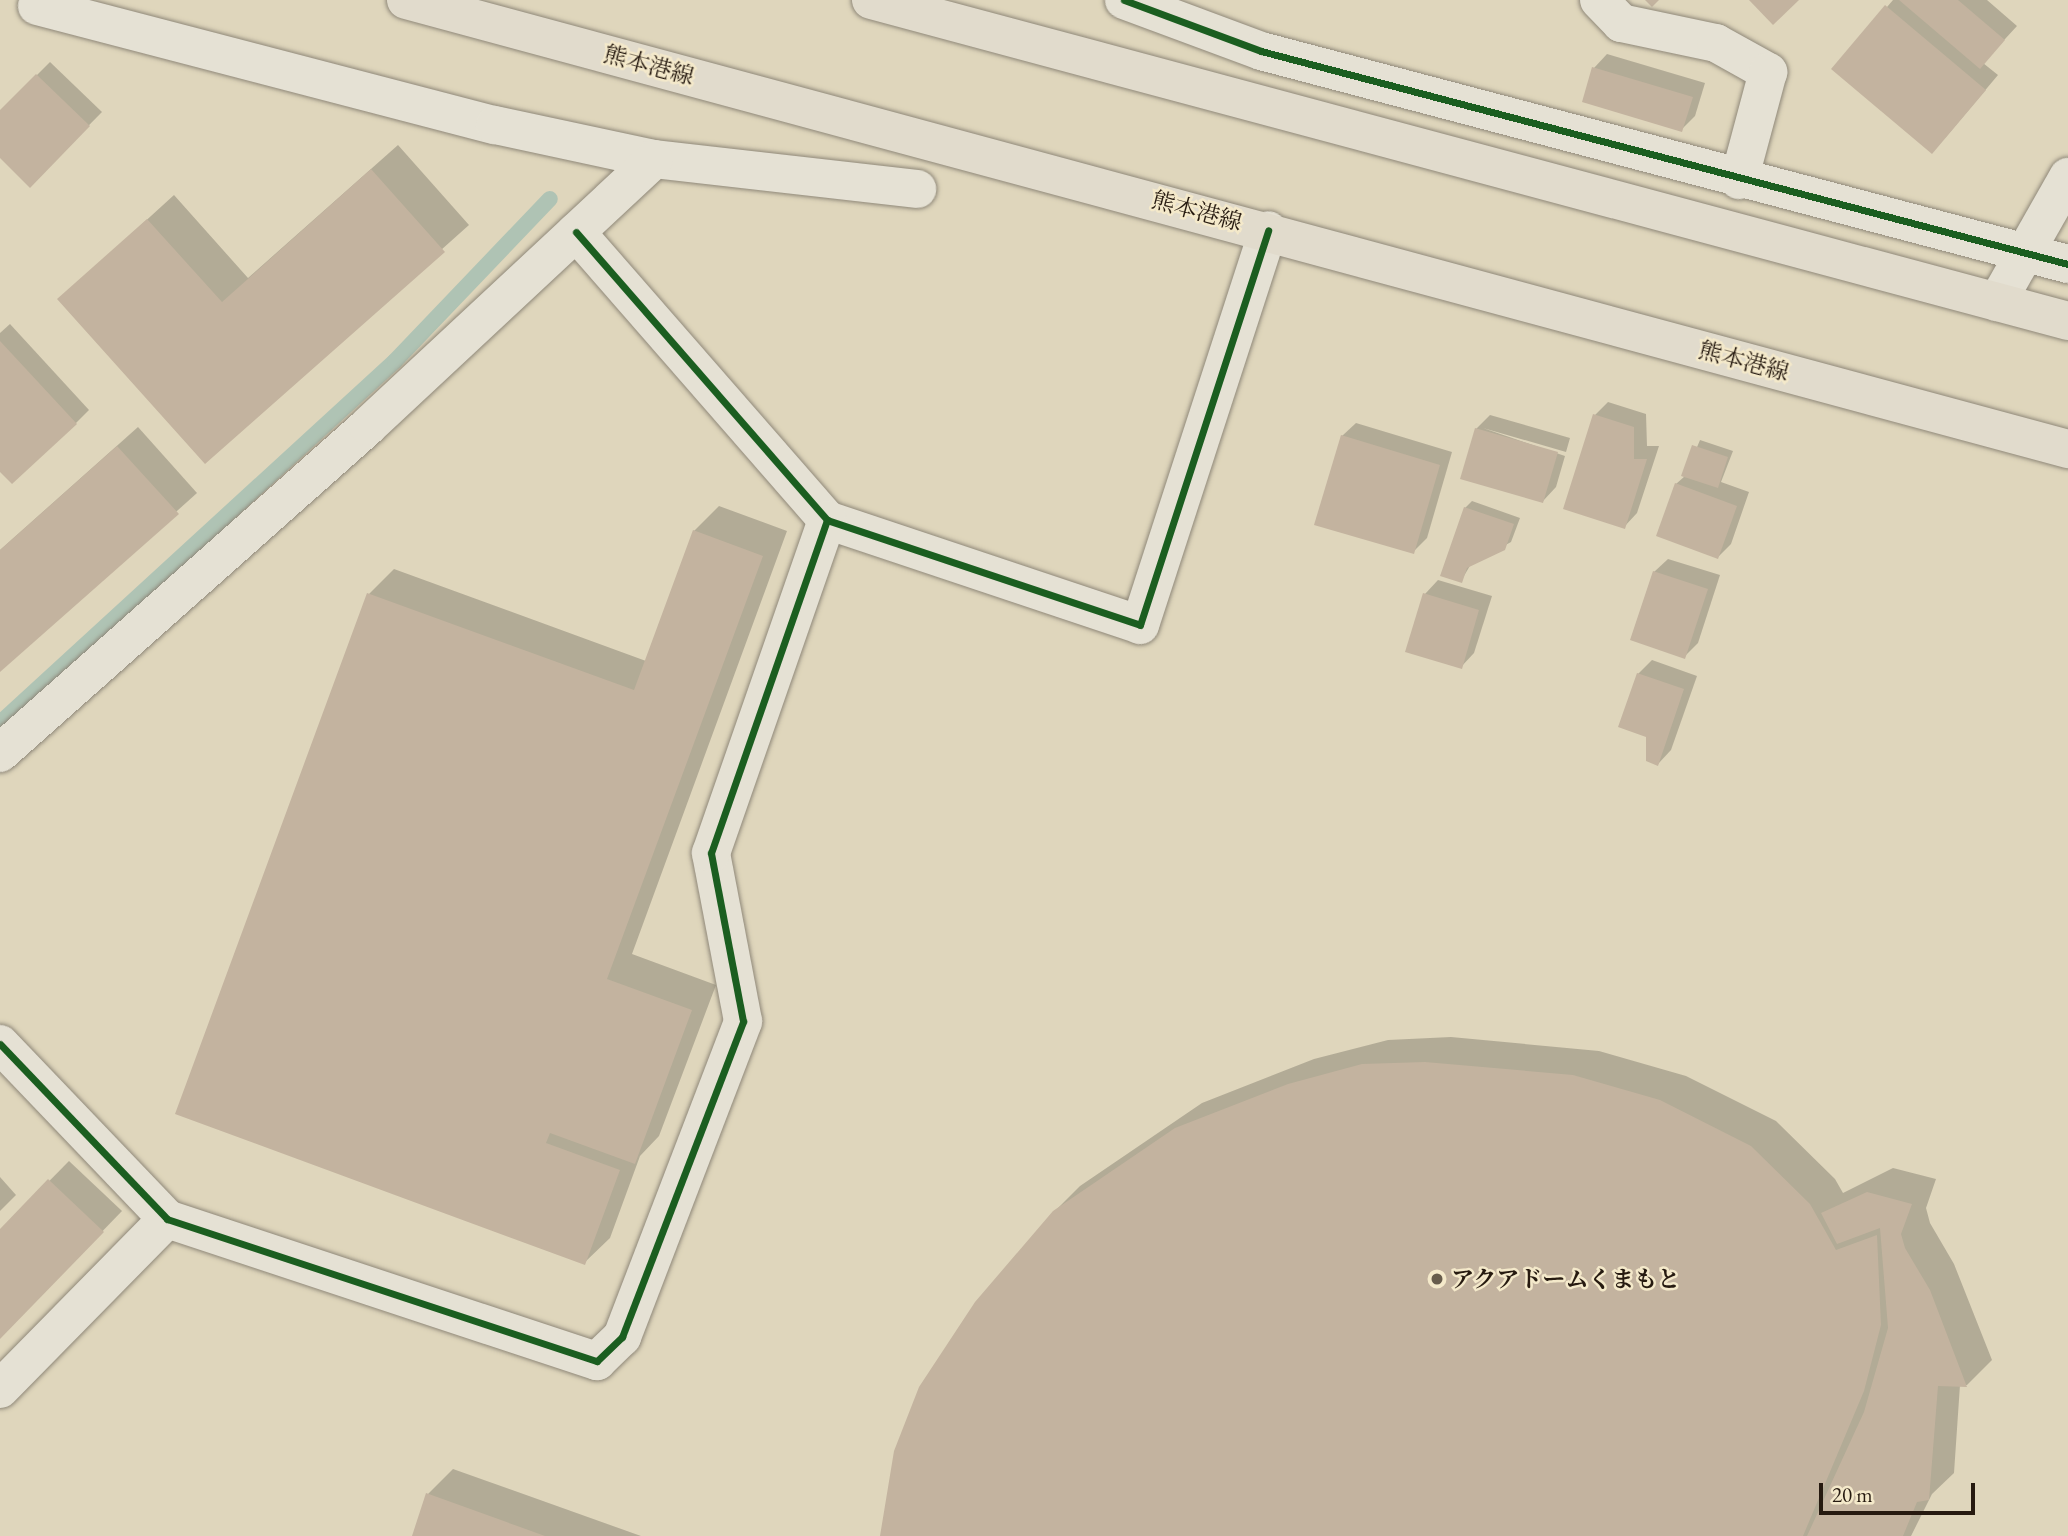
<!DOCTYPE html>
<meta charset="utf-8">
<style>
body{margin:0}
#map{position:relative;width:2068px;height:1536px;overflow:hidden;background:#dfd6bc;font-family:"EB Garamond","Noto Serif JP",serif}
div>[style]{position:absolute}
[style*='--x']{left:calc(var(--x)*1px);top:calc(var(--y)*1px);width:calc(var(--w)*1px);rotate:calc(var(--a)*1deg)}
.shadow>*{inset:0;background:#0003}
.stream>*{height:16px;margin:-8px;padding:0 8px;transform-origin:8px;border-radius:8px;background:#afc3b4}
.building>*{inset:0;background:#c3b39f}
.roads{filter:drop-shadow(0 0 2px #8f8879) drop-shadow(0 0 2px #8f8879)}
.street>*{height:38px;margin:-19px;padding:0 19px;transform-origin:19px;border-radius:19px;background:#e5e1d4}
.primary>*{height:38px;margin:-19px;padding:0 19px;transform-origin:19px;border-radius:19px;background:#e1dbcc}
.cycleway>*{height:7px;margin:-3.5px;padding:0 3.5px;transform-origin:3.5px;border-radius:3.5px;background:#1b5e20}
.dots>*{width:19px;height:19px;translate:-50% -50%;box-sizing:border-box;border:4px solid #f4e9ca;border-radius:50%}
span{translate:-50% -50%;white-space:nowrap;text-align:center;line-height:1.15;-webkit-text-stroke:5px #f4e9ca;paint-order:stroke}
.street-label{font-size:23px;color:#261a10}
.poi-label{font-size:23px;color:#261a10;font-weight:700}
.left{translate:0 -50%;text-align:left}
.scale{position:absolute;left:1819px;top:1483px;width:156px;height:32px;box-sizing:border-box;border:4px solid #261a10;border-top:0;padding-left:9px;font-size:21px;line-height:24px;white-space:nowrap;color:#261a10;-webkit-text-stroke:5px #f4e9ca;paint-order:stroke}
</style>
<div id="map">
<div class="shadow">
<div style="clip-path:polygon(1893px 0,1987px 0,2017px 26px,1983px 63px,1998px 75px,1945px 138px,1834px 69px)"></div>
<div style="clip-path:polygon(1607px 54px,1705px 83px,1695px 116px,1681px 130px,1594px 68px)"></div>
<div style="clip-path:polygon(50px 62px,102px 112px,30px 185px,0 156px,0 112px)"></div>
<div style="clip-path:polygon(398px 145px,469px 225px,205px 461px,60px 299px,174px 195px,248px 278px)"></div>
<div style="clip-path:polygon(10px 324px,89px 410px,76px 423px,0 469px,0 333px)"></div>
<div style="clip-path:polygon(1608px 402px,1646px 414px,1647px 446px,1659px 446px,1637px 513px,1624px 527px,1595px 415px)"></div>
<div style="clip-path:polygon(1490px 415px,1570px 438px,1566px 452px,1483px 428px,1565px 456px,1556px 487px,1543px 501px,1476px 429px)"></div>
<div style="clip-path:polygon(1356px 423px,1452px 452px,1427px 538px,1413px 552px,1342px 436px)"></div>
<div style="clip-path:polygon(138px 427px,197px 493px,0 670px,0 550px)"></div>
<div style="clip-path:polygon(1700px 440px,1733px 451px,1721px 482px,1749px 492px,1731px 544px,1718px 557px,1676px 484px,1685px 476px)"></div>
<div style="clip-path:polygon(1472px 501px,1520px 518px,1511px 542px,1471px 564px,1461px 581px,1465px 508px)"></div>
<div style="clip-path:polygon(719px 506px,787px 531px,632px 954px,716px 985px,659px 1136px,640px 1156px,610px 1238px,584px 1263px,369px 594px,394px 569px,646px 661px,694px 531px)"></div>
<div style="clip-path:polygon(1668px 559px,1720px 575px,1698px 643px,1684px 657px,1654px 572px)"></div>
<div style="clip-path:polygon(1438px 580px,1492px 596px,1474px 653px,1461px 667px,1425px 594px)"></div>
<div style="clip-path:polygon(1652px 660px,1697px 676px,1671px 750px,1658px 764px,1647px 736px,1638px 674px)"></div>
<div style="clip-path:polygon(1451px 1037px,1599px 1051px,1686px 1076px,1776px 1121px,1835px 1179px,1843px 1193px,1893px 1168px,1936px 1179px,1926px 1208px,1930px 1223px,1954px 1264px,1992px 1360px,1967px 1385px,1960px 1385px,1954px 1473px,1932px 1494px,1911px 1536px,882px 1536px,1054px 1212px,1080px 1186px,1202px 1103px,1314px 1059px,1388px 1040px)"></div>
<div style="clip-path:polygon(69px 1161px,122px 1211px,0 1337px,0 1231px)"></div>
<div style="clip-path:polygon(0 1177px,16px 1195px,0 1211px)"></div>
<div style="clip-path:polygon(453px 1469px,641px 1536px,413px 1536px,428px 1494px)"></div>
</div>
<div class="stream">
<div style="--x:0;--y:723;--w:536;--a:-42.5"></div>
<div style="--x:395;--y:361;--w:224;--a:-46.3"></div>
</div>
<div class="building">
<div style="clip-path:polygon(1645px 0,1659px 0,1652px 7px)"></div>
<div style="clip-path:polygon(1749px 0,1799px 0,1773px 25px)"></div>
<div style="clip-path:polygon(1899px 0,1958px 0,2005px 40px,1980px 69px)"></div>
<div style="clip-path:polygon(1885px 5px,1986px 90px,1932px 154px,1831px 69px)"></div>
<div style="clip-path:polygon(1592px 67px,1693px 97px,1682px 132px,1582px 102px)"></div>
<div style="clip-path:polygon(36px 74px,90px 126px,30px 188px,0 158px,0 110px)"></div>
<div style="clip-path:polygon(371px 169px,445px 252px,205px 464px,57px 299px,147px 219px,222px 302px)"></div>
<div style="clip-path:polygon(0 341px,77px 424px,12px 484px,0 472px)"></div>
<div style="clip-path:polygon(1593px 414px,1634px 427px,1634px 459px,1647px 459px,1625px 529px,1563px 509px)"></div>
<div style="clip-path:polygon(1475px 428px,1558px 452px,1543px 503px,1460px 479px)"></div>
<div style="clip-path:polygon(1341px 435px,1440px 465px,1414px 554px,1314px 525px)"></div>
<div style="clip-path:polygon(1692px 445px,1728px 457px,1718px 488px,1681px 476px)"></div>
<div style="clip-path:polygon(117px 446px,179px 514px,0 672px,0 550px)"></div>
<div style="clip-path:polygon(1675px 483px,1737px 506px,1718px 559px,1656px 536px)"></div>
<div style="clip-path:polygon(1464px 507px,1514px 524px,1505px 550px,1467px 568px,1462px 583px,1440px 576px)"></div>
<div style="clip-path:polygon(693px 530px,763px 556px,607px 979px,692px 1010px,635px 1164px,550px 1133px,546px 1143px,620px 1170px,585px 1265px,175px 1114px,367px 593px,634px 690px)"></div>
<div style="clip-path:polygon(1653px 571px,1708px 589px,1685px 659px,1630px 640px)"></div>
<div style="clip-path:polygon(1423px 593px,1479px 610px,1462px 669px,1405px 652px)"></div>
<div style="clip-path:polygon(1637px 673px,1684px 689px,1658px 766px,1646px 761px,1646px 737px,1618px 727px)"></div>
<div style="clip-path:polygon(1425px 1062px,1573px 1075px,1660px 1100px,1751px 1146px,1810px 1204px,1836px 1250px,1877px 1235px,1881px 1325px,1864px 1391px,1803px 1536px,880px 1536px,894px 1451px,919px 1387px,975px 1302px,1053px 1211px,1175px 1128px,1288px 1084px,1362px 1064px)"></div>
<div style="clip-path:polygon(48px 1179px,104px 1232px,0 1339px,0 1229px)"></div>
<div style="clip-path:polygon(1867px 1192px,1912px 1204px,1901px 1234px,1905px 1248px,1930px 1290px,1967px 1387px,1938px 1386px,1929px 1500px,1917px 1502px,1903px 1536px,1807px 1536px,1864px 1412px,1888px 1328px,1880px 1228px,1837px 1244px,1821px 1213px)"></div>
<div style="clip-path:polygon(426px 1493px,545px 1536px,412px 1536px)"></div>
</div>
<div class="roads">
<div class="street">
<div style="--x:1124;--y:0;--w:146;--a:20.4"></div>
<div style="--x:1261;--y:51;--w:835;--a:14.79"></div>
<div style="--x:1599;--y:0;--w:32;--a:46"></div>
<div style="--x:1621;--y:23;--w:97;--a:11.9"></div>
<div style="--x:1716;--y:43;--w:60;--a:29.1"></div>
<div style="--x:1768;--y:72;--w:112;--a:105"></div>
<div style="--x:37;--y:6;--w:473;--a:14.6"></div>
<div style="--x:495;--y:125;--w:163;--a:12.1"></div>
<div style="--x:654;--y:159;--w:265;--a:6.5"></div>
<div style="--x:576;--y:232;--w:382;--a:48.9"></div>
<div style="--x:827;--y:520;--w:330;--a:18.5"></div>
<div style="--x:1140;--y:625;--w:415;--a:-72"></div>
<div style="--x:1997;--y:302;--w:144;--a:-60.4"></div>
<div style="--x:0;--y:753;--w:492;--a:-41.6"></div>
<div style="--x:368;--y:426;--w:391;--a:-43"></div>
<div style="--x:0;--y:1044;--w:242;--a:46.3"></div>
<div style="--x:167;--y:1219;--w:453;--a:18.3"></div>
<div style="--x:597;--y:1361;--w:35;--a:-44"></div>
<div style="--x:622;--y:1337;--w:338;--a:-69"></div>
<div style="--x:743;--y:1021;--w:171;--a:-100.8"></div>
<div style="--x:711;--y:853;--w:353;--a:-70.8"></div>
<div style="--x:0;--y:1389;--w:238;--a:-45.5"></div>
</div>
<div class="primary">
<div style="--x:406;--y:0;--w:1722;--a:15.12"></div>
<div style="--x:871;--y:0;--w:1239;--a:15.01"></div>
</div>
</div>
<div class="cycleway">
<div style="--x:1124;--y:0;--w:146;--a:20.4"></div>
<div style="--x:1261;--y:51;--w:835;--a:14.79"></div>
<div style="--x:576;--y:232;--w:382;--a:48.9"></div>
<div style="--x:827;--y:520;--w:330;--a:18.5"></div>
<div style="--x:1140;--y:625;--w:415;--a:-72"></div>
<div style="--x:0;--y:1044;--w:242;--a:46.3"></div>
<div style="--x:167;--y:1219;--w:453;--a:18.3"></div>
<div style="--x:597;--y:1361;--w:35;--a:-44"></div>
<div style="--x:622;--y:1337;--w:338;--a:-69"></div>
<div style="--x:743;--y:1021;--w:171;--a:-100.8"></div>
<div style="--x:711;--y:853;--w:353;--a:-70.8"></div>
</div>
<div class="dots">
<div style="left:1437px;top:1279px;background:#675c4c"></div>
</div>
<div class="street-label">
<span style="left:649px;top:65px;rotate:15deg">熊本港線</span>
<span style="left:1197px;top:211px;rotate:15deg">熊本港線</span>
<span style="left:1744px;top:361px;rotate:15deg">熊本港線</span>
</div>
<div class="poi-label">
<span class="left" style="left:1451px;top:1279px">アクアドームくまもと</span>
</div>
<div class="scale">20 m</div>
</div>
